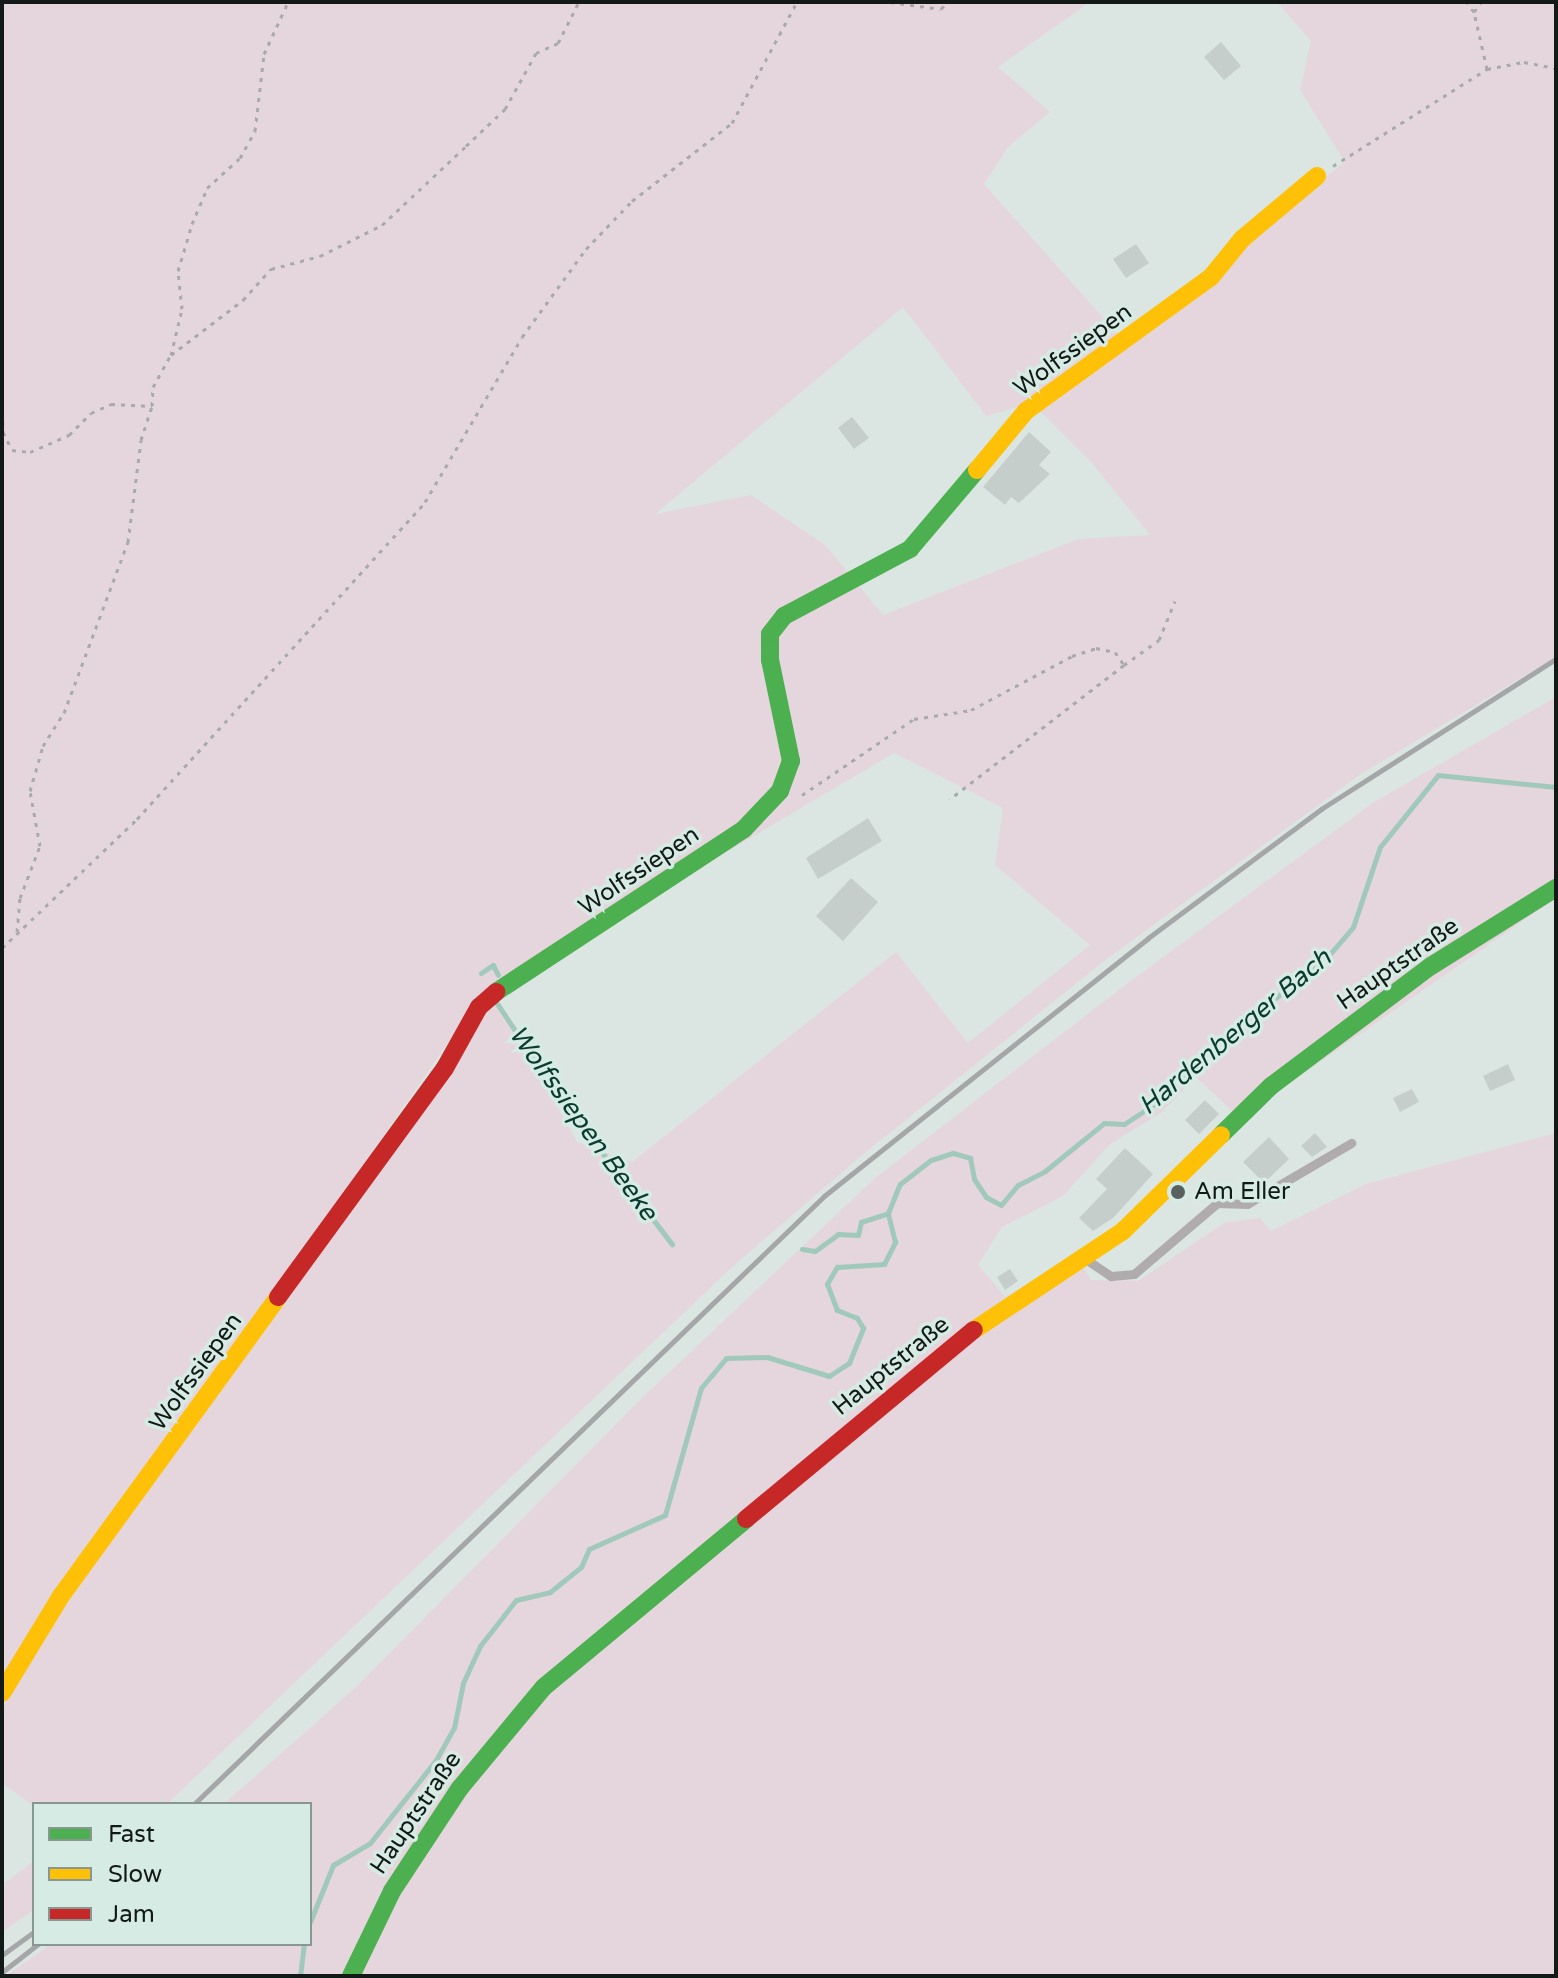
<!DOCTYPE html>
<meta charset="utf-8">
<style>
body{margin:0}
#map{position:relative;width:1558px;height:1978px;overflow:hidden;background:#dbe6e3;font-family:"Varela Round",sans-serif}
div>[style]{position:absolute}
[style*='--x']{left:calc(var(--x)*1px);top:calc(var(--y)*1px);width:calc(var(--w)*1px);rotate:calc(var(--a)*1deg)}
.green>*{inset:0;background:#e4d6dc}
.stream>*{height:5px;margin:-2.5px;padding:0 2.5px;transform-origin:2.5px;border-radius:2.5px;background:#a0c9bc}
.building>*{inset:0;background:#c5cecb}
.path>*{height:3px;margin-top:-1.5px;transform-origin:0;background:repeating-linear-gradient(90deg,#a9aaab 0 4px,transparent 0 10px)}
.lane>*{height:9px;margin:-4.5px;padding:0 4.5px;transform-origin:4.5px;border-radius:4.5px;background:#b0acad}
.fast>*{height:18px;margin:-9px;padding:0 9px;transform-origin:9px;border-radius:9px;background:#4caf50}
.slow>*{height:18px;margin:-9px;padding:0 9px;transform-origin:9px;border-radius:9px;background:#ffc107}
.jam>*{height:18px;margin:-9px;padding:0 9px;transform-origin:9px;border-radius:9px;background:#c62828}
.rail>*{height:5px;margin:-2.5px;padding:0 2.5px;transform-origin:2.5px;border-radius:2.5px;background:#a4a6a7}
.dots>*{width:22px;height:22px;translate:-50% -50%;box-sizing:border-box;border:4px solid #d6ebe4;border-radius:50%}
span{translate:-50% -50%;white-space:nowrap;text-align:center;line-height:1.15;-webkit-text-stroke:7px #d6ebe4;paint-order:stroke}
.street-label{font-size:24px;color:#121917}
.poi-label{font-size:24px;color:#121917}
.left{translate:0 -50%;text-align:left}
.water-label{font-size:26px;color:#0a3b2f;font-style:italic}
.frame{position:absolute;inset:0;border:4px solid #121917;pointer-events:none}
.legend{position:absolute;left:32px;top:1802px;width:280px;height:144px;box-sizing:border-box;background:#d6ebe4;border:2px solid #889792;margin:0;padding:10px 14px;list-style:none;font-size:24px;color:#121917}
.legend li{display:flex;align-items:center;gap:16px;height:40px}
.legend b{width:40px;border:2px solid #889792}
</style>
<div id="map">
<div class="green">
<div style="clip-path:polygon(evenodd,2px 2px,1090px 2px,998px 67px,1050px 112px,1008px 147px,984px 184px,1122px 339px,1345px 162px,1300px 90px,1311px 41px,1277px 2px,1556px 2px,1556px 657px,1361px 774px,1108px 958px,861px 1156px,731px 1268px,167px 1804px,34px 1806px,2px 1783px,2px 1709px,64px 1605px,484px 1015px,499px 1002px,577px 1142px,632px 1162px,896px 952px,968px 1043px,1090px 945px,995px 865px,1003px 808px,894px 753px,479px 998px,2px 1684px,2px 2px,903px 307px,986px 416px,1032px 403px,1092px 463px,1150px 535px,1078px 539px,883px 615px,825px 545px,751px 495px,655px 514px,903px 307px)"></div>
<div style="clip-path:polygon(1556px 697px,1556px 898px,1278px 1091px,1245px 1123px,1196px 1077px,1162px 1112px,1110px 1144px,1063px 1196px,1002px 1227px,978px 1265px,1005px 1297px,1077px 1258px,1091px 1280px,1138px 1281px,1224px 1223px,1260px 1218px,1271px 1231px,1366px 1184px,1556px 1133px,1556px 1976px,6px 1976px,51px 1944px,310px 1944px,310px 1804px,224px 1804px,356px 1687px,642px 1398px,874px 1179px,1124px 986px,1374px 802px)"></div>
<div style="clip-path:polygon(34px 1861px,34px 1910px,2px 1932px,2px 1885px)"></div>
</div>
<div class="stream">
<div style="--x:481;--y:973;--w:14;--a:-34"></div>
<div style="--x:493;--y:965;--w:11;--a:63"></div>
<div style="--x:496;--y:1002;--w:117;--a:56.2"></div>
<div style="--x:561;--y:1099;--w:183;--a:52.6"></div>
<div style="--x:802;--y:1249;--w:13;--a:9"></div>
<div style="--x:815;--y:1251;--w:29;--a:-36"></div>
<div style="--x:838;--y:1234;--w:20;--a:3"></div>
<div style="--x:858;--y:1235;--w:13;--a:-77"></div>
<div style="--x:861;--y:1222;--w:28;--a:-18"></div>
<div style="--x:310;--y:1922;--w:61;--a:-68"></div>
<div style="--x:333;--y:1865;--w:43;--a:-30.7"></div>
<div style="--x:370;--y:1843;--w:106;--a:-51.5"></div>
<div style="--x:436;--y:1760;--w:37;--a:-61"></div>
<div style="--x:454;--y:1728;--w:46;--a:-78.7"></div>
<div style="--x:463;--y:1683;--w:41;--a:-65.3"></div>
<div style="--x:480;--y:1646;--w:58;--a:-52"></div>
<div style="--x:516;--y:1600;--w:35;--a:-13"></div>
<div style="--x:550;--y:1592;--w:40;--a:-39"></div>
<div style="--x:581;--y:1567;--w:20;--a:-66"></div>
<div style="--x:589;--y:1549;--w:83;--a:-24.1"></div>
<div style="--x:665;--y:1515;--w:132;--a:-74.2"></div>
<div style="--x:701;--y:1388;--w:39;--a:-50"></div>
<div style="--x:726;--y:1358;--w:41;--a:-1.4"></div>
<div style="--x:767;--y:1357;--w:65;--a:17"></div>
<div style="--x:829;--y:1376;--w:24;--a:-33"></div>
<div style="--x:849;--y:1363;--w:38;--a:-68"></div>
<div style="--x:863;--y:1328;--w:12;--a:-121"></div>
<div style="--x:857;--y:1318;--w:22;--a:-158"></div>
<div style="--x:837;--y:1310;--w:28;--a:-111"></div>
<div style="--x:827;--y:1284;--w:20;--a:-60"></div>
<div style="--x:837;--y:1267;--w:47;--a:-3.7"></div>
<div style="--x:884;--y:1264;--w:25;--a:-63"></div>
<div style="--x:895;--y:1242;--w:30;--a:-104"></div>
<div style="--x:888;--y:1213;--w:31;--a:-68"></div>
<div style="--x:900;--y:1184;--w:39;--a:-38"></div>
<div style="--x:931;--y:1160;--w:23;--a:-18"></div>
<div style="--x:953;--y:1153;--w:18;--a:16"></div>
<div style="--x:970;--y:1158;--w:21;--a:79"></div>
<div style="--x:974;--y:1179;--w:22;--a:56"></div>
<div style="--x:986;--y:1197;--w:17;--a:28"></div>
<div style="--x:1001;--y:1205;--w:26;--a:-50"></div>
<div style="--x:1018;--y:1185;--w:30;--a:-27"></div>
<div style="--x:1045;--y:1171;--w:76;--a:-39.1"></div>
<div style="--x:1104;--y:1123;--w:20;--a:3"></div>
<div style="--x:1124;--y:1124;--w:40;--a:-32.9"></div>
<div style="--x:1158;--y:1102;--w:89;--a:-45"></div>
<div style="--x:1221;--y:1039;--w:129;--a:-37.1"></div>
<div style="--x:1324;--y:961;--w:45;--a:-49.5"></div>
<div style="--x:1353;--y:927;--w:84;--a:-71.4"></div>
<div style="--x:1380;--y:847;--w:92;--a:-51.1"></div>
<div style="--x:1438;--y:775;--w:119;--a:5.8"></div>
<div style="--x:300;--y:1976;--w:32;--a:-83"></div>
</div>
<div class="building">
<div style="clip-path:polygon(1221px 42px,1241px 66px,1224px 80px,1204px 57px)"></div>
<div style="clip-path:polygon(1136px 244px,1149px 263px,1126px 278px,1113px 259px)"></div>
<div style="clip-path:polygon(852px 417px,869px 438px,854px 449px,838px 428px)"></div>
<div style="clip-path:polygon(1029px 432px,1051px 452px,1039px 465px,1050px 474px,1019px 503px,1011px 497px,1005px 505px,983px 487px)"></div>
<div style="clip-path:polygon(868px 818px,882px 841px,818px 879px,806px 858px)"></div>
<div style="clip-path:polygon(851px 878px,878px 902px,843px 941px,816px 916px)"></div>
<div style="clip-path:polygon(1508px 1064px,1515px 1080px,1490px 1091px,1483px 1076px)"></div>
<div style="clip-path:polygon(1412px 1089px,1419px 1102px,1400px 1112px,1393px 1098px)"></div>
<div style="clip-path:polygon(1205px 1100px,1219px 1114px,1199px 1134px,1185px 1120px)"></div>
<div style="clip-path:polygon(1315px 1133px,1327px 1147px,1312px 1157px,1301px 1146px)"></div>
<div style="clip-path:polygon(1269px 1137px,1289px 1159px,1264px 1183px,1243px 1162px)"></div>
<div style="clip-path:polygon(1125px 1148px,1153px 1174px,1113px 1218px,1093px 1231px,1079px 1218px,1107px 1189px,1096px 1179px)"></div>
<div style="clip-path:polygon(1010px 1269px,1018px 1281px,1005px 1290px,997px 1277px)"></div>
</div>
<div class="path">
<div style="--x:890;--y:2;--w:51;--a:7.8"></div>
<div style="--x:941;--y:9;--w:9;--a:-49"></div>
<div style="--x:1474;--y:12;--w:12;--a:-55"></div>
<div style="--x:1487;--y:69;--w:38;--a:-11"></div>
<div style="--x:1524;--y:62;--w:33;--a:11"></div>
<div style="--x:1333;--y:166;--w:182;--a:-32.2"></div>
<div style="--x:1487;--y:69;--w:58;--a:-102.8"></div>
<div style="--x:1474;--y:12;--w:12;--a:-125"></div>
<div style="--x:171;--y:355;--w:47;--a:-76.6"></div>
<div style="--x:182;--y:309;--w:38;--a:-96"></div>
<div style="--x:178;--y:271;--w:49;--a:-73.4"></div>
<div style="--x:192;--y:224;--w:39;--a:-67"></div>
<div style="--x:207;--y:188;--w:45;--a:-42.3"></div>
<div style="--x:240;--y:158;--w:31;--a:-61"></div>
<div style="--x:255;--y:131;--w:78;--a:-83.3"></div>
<div style="--x:264;--y:54;--w:57;--a:-65.2"></div>
<div style="--x:2;--y:401;--w:31;--a:88"></div>
<div style="--x:3;--y:432;--w:20;--a:63"></div>
<div style="--x:12;--y:450;--w:18;--a:6"></div>
<div style="--x:30;--y:452;--w:43;--a:-23.6"></div>
<div style="--x:69;--y:435;--w:31;--a:-45"></div>
<div style="--x:91;--y:413;--w:22;--a:-24"></div>
<div style="--x:111;--y:404;--w:41;--a:2.8"></div>
<div style="--x:152;--y:406;--w:19;--a:-87"></div>
<div style="--x:153;--y:387;--w:37;--a:-61"></div>
<div style="--x:171;--y:355;--w:91;--a:-37.4"></div>
<div style="--x:243;--y:300;--w:42;--a:-47.9"></div>
<div style="--x:271;--y:269;--w:51;--a:-14.9"></div>
<div style="--x:320;--y:256;--w:69;--a:-26.6"></div>
<div style="--x:382;--y:225;--w:115;--a:-43.2"></div>
<div style="--x:466;--y:146;--w:54;--a:-43.5"></div>
<div style="--x:505;--y:109;--w:64;--a:-61"></div>
<div style="--x:536;--y:53;--w:24;--a:-24"></div>
<div style="--x:558;--y:43;--w:46;--a:-62.9"></div>
<div style="--x:1124;--y:665;--w:43;--a:-35.5"></div>
<div style="--x:1159;--y:640;--w:42;--a:-67.7"></div>
<div style="--x:802;--y:795;--w:135;--a:-34.2"></div>
<div style="--x:914;--y:719;--w:58;--a:-9"></div>
<div style="--x:971;--y:710;--w:115;--a:-28.1"></div>
<div style="--x:1072;--y:656;--w:25;--a:-18"></div>
<div style="--x:1096;--y:648;--w:19;--a:12"></div>
<div style="--x:1115;--y:652;--w:16;--a:55"></div>
<div style="--x:1124;--y:665;--w:220;--a:142.4"></div>
<div style="--x:17;--y:932;--w:34;--a:-85"></div>
<div style="--x:20;--y:898;--w:56;--a:-69"></div>
<div style="--x:40;--y:846;--w:56;--a:-100.3"></div>
<div style="--x:30;--y:791;--w:47;--a:-73.9"></div>
<div style="--x:43;--y:746;--w:39;--a:-58"></div>
<div style="--x:64;--y:713;--w:183;--a:-69.5"></div>
<div style="--x:128;--y:542;--w:103;--a:-82.7"></div>
<div style="--x:141;--y:440;--w:35;--a:-72"></div>
<div style="--x:2;--y:948;--w:187;--a:-43.7"></div>
<div style="--x:137;--y:819;--w:428;--a:-47.7"></div>
<div style="--x:425;--y:502;--w:191;--a:-59.5"></div>
<div style="--x:522;--y:337;--w:109;--a:-54"></div>
<div style="--x:586;--y:249;--w:66;--a:-46.2"></div>
<div style="--x:632;--y:201;--w:127;--a:-38"></div>
<div style="--x:732;--y:123;--w:137;--a:-61.8"></div>
</div>
<div class="lane">
<div style="--x:1087;--y:1260;--w:29;--a:34"></div>
<div style="--x:1111;--y:1276;--w:23;--a:-5"></div>
<div style="--x:1134;--y:1274;--w:109;--a:-40.5"></div>
<div style="--x:1217;--y:1203;--w:30;--a:2"></div>
<div style="--x:1247;--y:1204;--w:121;--a:-30.4"></div>
</div>
<div class="fast">
<div style="--x:496;--y:992;--w:297;--a:-33.3"></div>
<div style="--x:744;--y:829;--w:52;--a:-46.5"></div>
<div style="--x:780;--y:791;--w:32;--a:-70"></div>
<div style="--x:791;--y:761;--w:103;--a:-101.7"></div>
<div style="--x:770;--y:660;--w:26;--a:-90"></div>
<div style="--x:770;--y:634;--w:23;--a:-52"></div>
<div style="--x:784;--y:616;--w:143;--a:-28"></div>
<div style="--x:910;--y:549;--w:104;--a:-49.7"></div>
<div style="--x:1221;--y:1135;--w:70;--a:-44.4"></div>
<div style="--x:1271;--y:1086;--w:200;--a:-36.9"></div>
<div style="--x:1431;--y:966;--w:147;--a:-32"></div>
<div style="--x:351;--y:1976;--w:94;--a:-64.2"></div>
<div style="--x:392;--y:1891;--w:123;--a:-56.6"></div>
<div style="--x:460;--y:1788;--w:131;--a:-50.3"></div>
<div style="--x:544;--y:1687;--w:263;--a:-39.7"></div>
</div>
<div class="slow">
<div style="--x:977;--y:470;--w:77;--a:-50.3"></div>
<div style="--x:1026;--y:411;--w:228;--a:-35.9"></div>
<div style="--x:1211;--y:277;--w:49;--a:-50.8"></div>
<div style="--x:1242;--y:239;--w:98;--a:-40"></div>
<div style="--x:974;--y:1330;--w:179;--a:-33.6"></div>
<div style="--x:1123;--y:1231;--w:137;--a:-44.4"></div>
<div style="--x:2;--y:1693;--w:114;--a:-58.7"></div>
<div style="--x:61;--y:1596;--w:369;--a:-54"></div>
</div>
<div class="jam">
<div style="--x:278;--y:1297;--w:283;--a:-53.9"></div>
<div style="--x:445;--y:1068;--w:70;--a:-60.9"></div>
<div style="--x:479;--y:1007;--w:23;--a:-41"></div>
<div style="--x:746;--y:1519;--w:296;--a:-39.7"></div>
</div>
<div class="rail">
<div style="--x:194;--y:1804;--w:876;--a:-43.98"></div>
<div style="--x:824;--y:1196;--w:414;--a:-38.5"></div>
<div style="--x:1148;--y:938;--w:216;--a:-36.7"></div>
<div style="--x:1321;--y:809;--w:279;--a:-32.6"></div>
<div style="--x:2;--y:1955;--w:39;--a:-36"></div>
<div style="--x:2;--y:1972;--w:46;--a:-37.9"></div>
</div>
<div class="dots">
<div style="left:1178px;top:1192px;background:#58615e"></div>
</div>
<div class="street-label">
<span style="left:1073px;top:350px;rotate:-36deg">Wolfssiepen</span>
<span style="left:639px;top:871px;rotate:-34deg">Wolfssiepen</span>
<span style="left:1398px;top:964px;rotate:-35deg">Hauptstraße</span>
<span style="left:891px;top:1366px;rotate:-39deg">Hauptstraße</span>
<span style="left:196px;top:1372px;rotate:-54deg">Wolfssiepen</span>
<span style="left:416px;top:1813px;rotate:-56deg">Hauptstraße</span>
</div>
<div class="poi-label">
<span class="left" style="left:1194px;top:1192px">Am Eller</span>
</div>
<div class="water-label">
<span style="left:1235px;top:1032px;rotate:-40deg">Hardenberger Bach</span>
<span style="left:583px;top:1123px;rotate:54deg">Wolfssiepen Beeke</span>
</div>
<div class="frame"></div>
<ul class="legend">
<li><b style="height:10px;background:#4caf50"></b>Fast</li>
<li><b style="height:10px;background:#ffc107"></b>Slow</li>
<li><b style="height:10px;background:#c62828"></b>Jam</li>
</ul>
</div>
